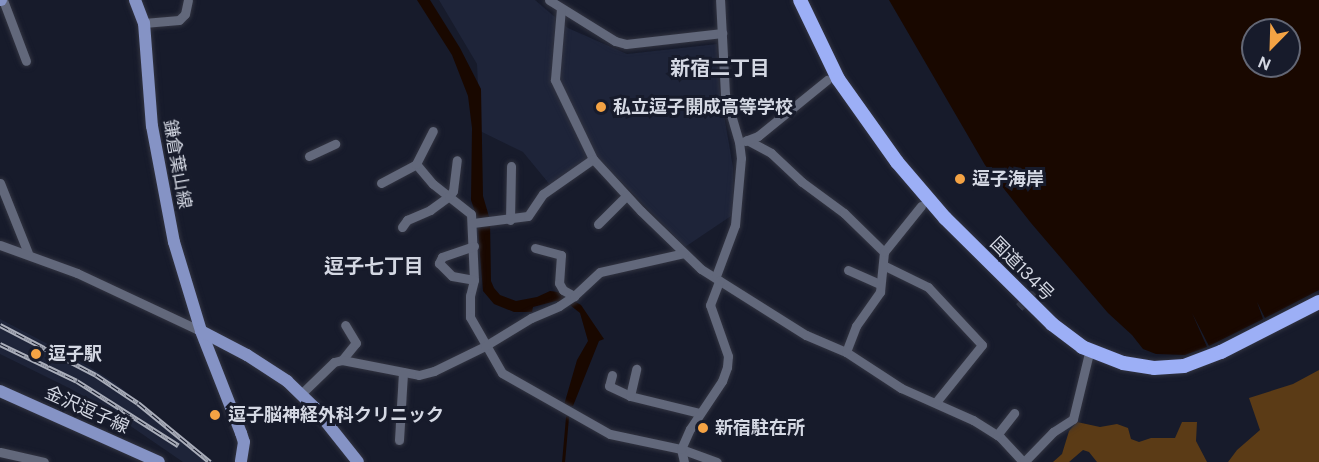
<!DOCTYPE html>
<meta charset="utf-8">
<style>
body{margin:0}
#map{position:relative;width:1319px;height:462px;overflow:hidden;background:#171b2b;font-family:"DM Sans","Noto Sans JP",sans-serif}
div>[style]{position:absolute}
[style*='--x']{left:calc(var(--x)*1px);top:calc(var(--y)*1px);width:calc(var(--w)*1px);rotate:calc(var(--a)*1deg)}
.built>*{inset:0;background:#1e2439}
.forest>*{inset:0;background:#5b3b16}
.water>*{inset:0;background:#190800}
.stream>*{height:3px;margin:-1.5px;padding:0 1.5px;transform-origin:1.5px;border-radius:1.5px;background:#190800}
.minor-tunnel>*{height:9px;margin-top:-4.5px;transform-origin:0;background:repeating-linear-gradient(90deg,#333747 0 9px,transparent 0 13.5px)}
.roads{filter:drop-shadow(0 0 2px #323441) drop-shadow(0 0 2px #323441)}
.minor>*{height:9px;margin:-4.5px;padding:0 4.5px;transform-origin:4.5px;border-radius:4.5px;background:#62687b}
.major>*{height:12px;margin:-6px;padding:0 6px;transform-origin:6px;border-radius:6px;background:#8593c5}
.highway>*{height:14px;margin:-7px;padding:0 7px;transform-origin:7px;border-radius:7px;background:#9caff6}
.rail>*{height:5px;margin-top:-2.5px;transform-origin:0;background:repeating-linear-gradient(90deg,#171b2b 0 9px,#aaaeba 0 18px);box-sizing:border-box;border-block:2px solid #aaaeba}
.dots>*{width:16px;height:16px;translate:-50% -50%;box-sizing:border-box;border:3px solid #171b2b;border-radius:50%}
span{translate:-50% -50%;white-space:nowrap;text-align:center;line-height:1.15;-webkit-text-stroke:6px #171b2b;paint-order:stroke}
.poi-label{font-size:18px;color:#d4d8e3;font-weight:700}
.left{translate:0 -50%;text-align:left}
.street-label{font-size:18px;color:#d4d8e3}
.neighbourhood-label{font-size:20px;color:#d4d8e3;font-weight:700}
.north{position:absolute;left:1241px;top:18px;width:60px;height:60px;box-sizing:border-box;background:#171b2b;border:2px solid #636775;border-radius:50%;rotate:203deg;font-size:16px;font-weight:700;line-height:24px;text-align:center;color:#d4d8e3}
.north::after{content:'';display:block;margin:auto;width:21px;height:27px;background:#f4a344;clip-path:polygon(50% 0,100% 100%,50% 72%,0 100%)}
</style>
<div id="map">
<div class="built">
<div style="clip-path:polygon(439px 0,535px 0,568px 28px,627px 54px,717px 44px,719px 86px,733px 167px,734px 214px,685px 247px,595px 155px,551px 186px,523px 152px,480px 131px,477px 64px)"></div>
<div style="clip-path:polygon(0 319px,82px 362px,115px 383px,214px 462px,183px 462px,113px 414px,71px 389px,0 354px)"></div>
</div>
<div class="forest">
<div style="clip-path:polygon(1319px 370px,1319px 462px,1228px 462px,1237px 450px,1260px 430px,1249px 398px,1293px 384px)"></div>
<div style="clip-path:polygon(1077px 422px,1100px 427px,1117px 424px,1128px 428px,1131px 439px,1139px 442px,1151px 438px,1175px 438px,1182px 422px,1197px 422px,1196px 441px,1207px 462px,1097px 462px,1089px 452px,1083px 450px,1069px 462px,1053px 462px,1062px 454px,1069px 431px)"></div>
</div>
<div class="water">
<div style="clip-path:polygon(417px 0,430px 0,460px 48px,481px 89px,483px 196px,490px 220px,491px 281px,494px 288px,500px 295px,516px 301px,537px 297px,550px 291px,558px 292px,581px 305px,604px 339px,599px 341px,573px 406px,564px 405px,577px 360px,588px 341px,580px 313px,570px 305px,556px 301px,533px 307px,532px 312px,514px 312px,494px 304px,483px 291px,477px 218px,471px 200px,472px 128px,468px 96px,452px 55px)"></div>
<div style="clip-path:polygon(evenodd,889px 0,1319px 0,1319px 290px,1265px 318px,1257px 302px,1263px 319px,1209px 346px,1192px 313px,1207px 347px,1185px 355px,1156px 354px,1143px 349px,1132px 335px,1108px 313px,1031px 223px,985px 165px,889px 0,1253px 30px,1289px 30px,1289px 66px,1253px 66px,1253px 30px)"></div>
</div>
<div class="stream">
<div style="--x:563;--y:462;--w:45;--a:-84.9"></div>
</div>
<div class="minor-tunnel">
<div style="--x:1019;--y:307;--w:21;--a:-41"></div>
</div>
<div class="roads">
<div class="minor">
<div style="--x:3;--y:0;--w:65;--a:69.3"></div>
<div style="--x:549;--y:0;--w:78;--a:31.8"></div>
<div style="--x:615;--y:41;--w:11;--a:15"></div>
<div style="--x:626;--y:44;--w:97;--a:-6.5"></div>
<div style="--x:561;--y:8;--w:72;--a:94.8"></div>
<div style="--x:555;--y:80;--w:88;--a:64.3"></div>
<div style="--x:144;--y:23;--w:35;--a:-5"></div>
<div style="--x:179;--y:20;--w:8;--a:-45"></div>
<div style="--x:185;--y:14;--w:14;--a:-78"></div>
<div style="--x:747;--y:140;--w:27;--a:28"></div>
<div style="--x:771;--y:153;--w:42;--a:43.1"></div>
<div style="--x:802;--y:182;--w:52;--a:36.4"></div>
<div style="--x:844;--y:213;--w:56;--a:44.3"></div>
<div style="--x:745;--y:141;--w:14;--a:-21"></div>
<div style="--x:758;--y:136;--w:89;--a:-39.1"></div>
<div style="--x:309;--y:156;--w:29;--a:-25"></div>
<div style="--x:416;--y:164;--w:26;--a:50"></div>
<div style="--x:433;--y:184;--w:48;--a:38.3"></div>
<div style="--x:471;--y:214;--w:66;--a:87.4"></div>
<div style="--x:474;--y:280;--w:16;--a:104"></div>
<div style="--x:470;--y:296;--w:21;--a:90"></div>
<div style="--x:470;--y:317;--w:64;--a:60.3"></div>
<div style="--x:502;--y:373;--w:124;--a:29.5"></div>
<div style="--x:610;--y:434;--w:73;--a:11.9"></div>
<div style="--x:681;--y:449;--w:38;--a:20"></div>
<div style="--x:0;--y:183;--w:75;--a:68.2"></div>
<div style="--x:381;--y:183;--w:40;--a:-28"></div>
<div style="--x:416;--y:164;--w:37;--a:-63"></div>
<div style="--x:510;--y:220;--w:54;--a:-88.9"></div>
<div style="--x:473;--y:223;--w:55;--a:-7.3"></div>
<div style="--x:528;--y:216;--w:27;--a:-56"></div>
<div style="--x:543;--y:194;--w:61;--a:-35"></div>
<div style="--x:593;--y:159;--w:71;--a:47.3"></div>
<div style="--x:641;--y:211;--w:83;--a:44"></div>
<div style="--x:701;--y:269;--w:124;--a:32.2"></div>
<div style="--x:806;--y:335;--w:43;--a:23"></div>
<div style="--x:846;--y:352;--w:66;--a:33.2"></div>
<div style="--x:901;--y:388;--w:79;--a:24"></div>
<div style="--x:973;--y:420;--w:32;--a:32"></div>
<div style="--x:1000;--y:437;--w:34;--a:47"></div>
<div style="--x:598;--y:224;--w:40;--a:-45"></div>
<div style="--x:402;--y:227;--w:9;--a:-54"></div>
<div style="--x:407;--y:220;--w:25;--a:-23"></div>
<div style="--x:430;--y:210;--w:24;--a:-36"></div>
<div style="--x:449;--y:196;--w:6;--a:-51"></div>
<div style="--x:453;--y:191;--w:31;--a:-83"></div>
<div style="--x:0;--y:245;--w:82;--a:20"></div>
<div style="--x:77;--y:273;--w:137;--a:25.1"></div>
<div style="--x:474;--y:246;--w:34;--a:161"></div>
<div style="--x:442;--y:257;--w:7;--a:117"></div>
<div style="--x:439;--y:263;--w:18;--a:45"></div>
<div style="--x:452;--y:276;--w:22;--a:10"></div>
<div style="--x:535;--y:248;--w:27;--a:15"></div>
<div style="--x:561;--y:255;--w:28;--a:94"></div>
<div style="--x:559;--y:283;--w:8;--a:60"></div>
<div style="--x:563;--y:290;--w:13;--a:29"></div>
<div style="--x:883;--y:265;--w:50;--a:26.1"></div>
<div style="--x:928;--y:287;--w:79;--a:47"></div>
<div style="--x:982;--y:345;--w:73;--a:128.9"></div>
<div style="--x:848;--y:270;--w:35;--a:24"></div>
<div style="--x:716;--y:276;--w:54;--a:-69.6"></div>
<div style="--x:735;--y:225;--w:67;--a:-84.9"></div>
<div style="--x:741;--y:158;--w:16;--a:-97"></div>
<div style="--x:739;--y:142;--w:50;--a:-106.3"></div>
<div style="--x:725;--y:94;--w:94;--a:-93"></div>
<div style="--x:846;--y:352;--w:28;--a:-69"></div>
<div style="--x:856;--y:326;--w:42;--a:-54.8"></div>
<div style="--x:880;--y:292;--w:40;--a:-84.3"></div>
<div style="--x:884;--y:252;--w:59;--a:-51.2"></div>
<div style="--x:342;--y:360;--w:22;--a:-51"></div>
<div style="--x:356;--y:343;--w:21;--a:-121"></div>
<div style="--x:612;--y:375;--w:11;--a:105"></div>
<div style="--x:609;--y:386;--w:23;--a:25"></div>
<div style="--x:630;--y:396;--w:72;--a:13.7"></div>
<div style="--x:301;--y:394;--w:46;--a:-44.1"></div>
<div style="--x:334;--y:362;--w:8;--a:-14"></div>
<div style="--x:342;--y:360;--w:78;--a:11"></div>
<div style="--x:419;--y:375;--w:16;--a:-15"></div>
<div style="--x:434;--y:371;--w:57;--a:-26.1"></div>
<div style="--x:485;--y:346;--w:54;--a:-31.3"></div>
<div style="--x:531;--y:318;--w:30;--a:-23"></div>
<div style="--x:559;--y:306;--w:18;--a:-34"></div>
<div style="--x:574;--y:296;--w:35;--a:-43"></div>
<div style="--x:600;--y:272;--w:86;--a:-12.7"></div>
<div style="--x:630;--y:396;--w:28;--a:-77"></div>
<div style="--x:997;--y:435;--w:28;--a:-52"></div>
<div style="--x:399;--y:440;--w:68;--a:-86.6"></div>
<div style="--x:0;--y:452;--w:45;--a:12.8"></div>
<div style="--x:684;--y:462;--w:13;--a:-103"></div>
<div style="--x:681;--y:449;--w:22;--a:-66"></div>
<div style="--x:690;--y:429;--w:58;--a:-56.3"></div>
<div style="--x:722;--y:381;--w:15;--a:-70"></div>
<div style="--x:727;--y:367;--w:11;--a:-85"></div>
<div style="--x:728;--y:356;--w:54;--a:-109.4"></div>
<div style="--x:710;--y:305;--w:26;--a:-69"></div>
<div style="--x:1024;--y:462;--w:42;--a:-46"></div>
<div style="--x:1053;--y:432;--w:24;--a:-33"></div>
<div style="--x:1073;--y:419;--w:64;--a:-76.4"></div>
</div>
<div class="major">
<div style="--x:0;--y:0;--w:1;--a:0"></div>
<div style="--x:135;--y:0;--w:25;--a:69"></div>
<div style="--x:144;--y:23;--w:103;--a:85.6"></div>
<div style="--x:152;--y:126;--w:118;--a:79.3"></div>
<div style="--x:174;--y:242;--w:93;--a:73.1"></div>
<div style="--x:201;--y:331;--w:110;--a:68.6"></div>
<div style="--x:241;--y:433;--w:9;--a:72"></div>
<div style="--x:244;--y:442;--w:20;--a:99"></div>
<div style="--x:201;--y:331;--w:52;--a:27.6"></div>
<div style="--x:247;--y:355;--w:48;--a:33"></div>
<div style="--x:287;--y:381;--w:39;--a:44"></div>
<div style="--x:315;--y:408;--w:69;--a:51.5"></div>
<div style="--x:0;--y:391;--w:174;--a:24.1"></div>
</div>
<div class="highway">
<div style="--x:800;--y:0;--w:88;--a:64.3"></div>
<div style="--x:838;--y:79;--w:102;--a:54.6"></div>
<div style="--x:897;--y:162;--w:74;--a:49.4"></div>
<div style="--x:945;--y:218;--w:151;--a:44.7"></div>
<div style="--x:1052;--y:324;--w:38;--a:37"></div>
<div style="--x:1082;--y:347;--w:44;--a:21.3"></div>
<div style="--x:1123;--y:363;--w:31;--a:9"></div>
<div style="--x:1154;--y:368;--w:30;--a:-4"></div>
<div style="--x:1184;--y:366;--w:40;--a:-21"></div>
<div style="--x:1221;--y:352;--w:110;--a:-27"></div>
</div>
</div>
<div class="rail">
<div style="--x:0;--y:325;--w:108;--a:27.5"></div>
<div style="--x:96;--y:375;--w:50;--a:33.7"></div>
<div style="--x:138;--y:403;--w:93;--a:39.3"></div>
<div style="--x:0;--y:344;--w:85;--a:25.7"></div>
<div style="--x:77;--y:381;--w:120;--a:32.4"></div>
</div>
<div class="dots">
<div style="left:601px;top:107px;background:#f4a344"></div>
<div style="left:960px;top:179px;background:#f4a344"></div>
<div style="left:36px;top:354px;background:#f4a344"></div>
<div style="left:215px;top:415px;background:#f4a344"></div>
<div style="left:703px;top:428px;background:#f4a344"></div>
</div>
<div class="poi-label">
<span class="left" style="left:613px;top:107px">私立逗子開成高等学校</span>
<span class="left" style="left:972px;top:179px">逗子海岸</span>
<span class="left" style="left:48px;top:354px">逗子駅</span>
<span class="left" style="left:228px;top:415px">逗子脳神経外科クリニック</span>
<span class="left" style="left:715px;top:428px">新宿駐在所</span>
</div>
<div class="street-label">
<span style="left:177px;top:164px;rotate:80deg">鎌倉葉山線</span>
<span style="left:1022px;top:269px;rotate:45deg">国道134号</span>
<span style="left:87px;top:410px;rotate:24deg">金沢逗子線</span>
</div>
<div class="neighbourhood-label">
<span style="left:720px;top:68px">新宿二丁目</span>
<span style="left:374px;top:266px">逗子七丁目</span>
</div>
<div class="north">N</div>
</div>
